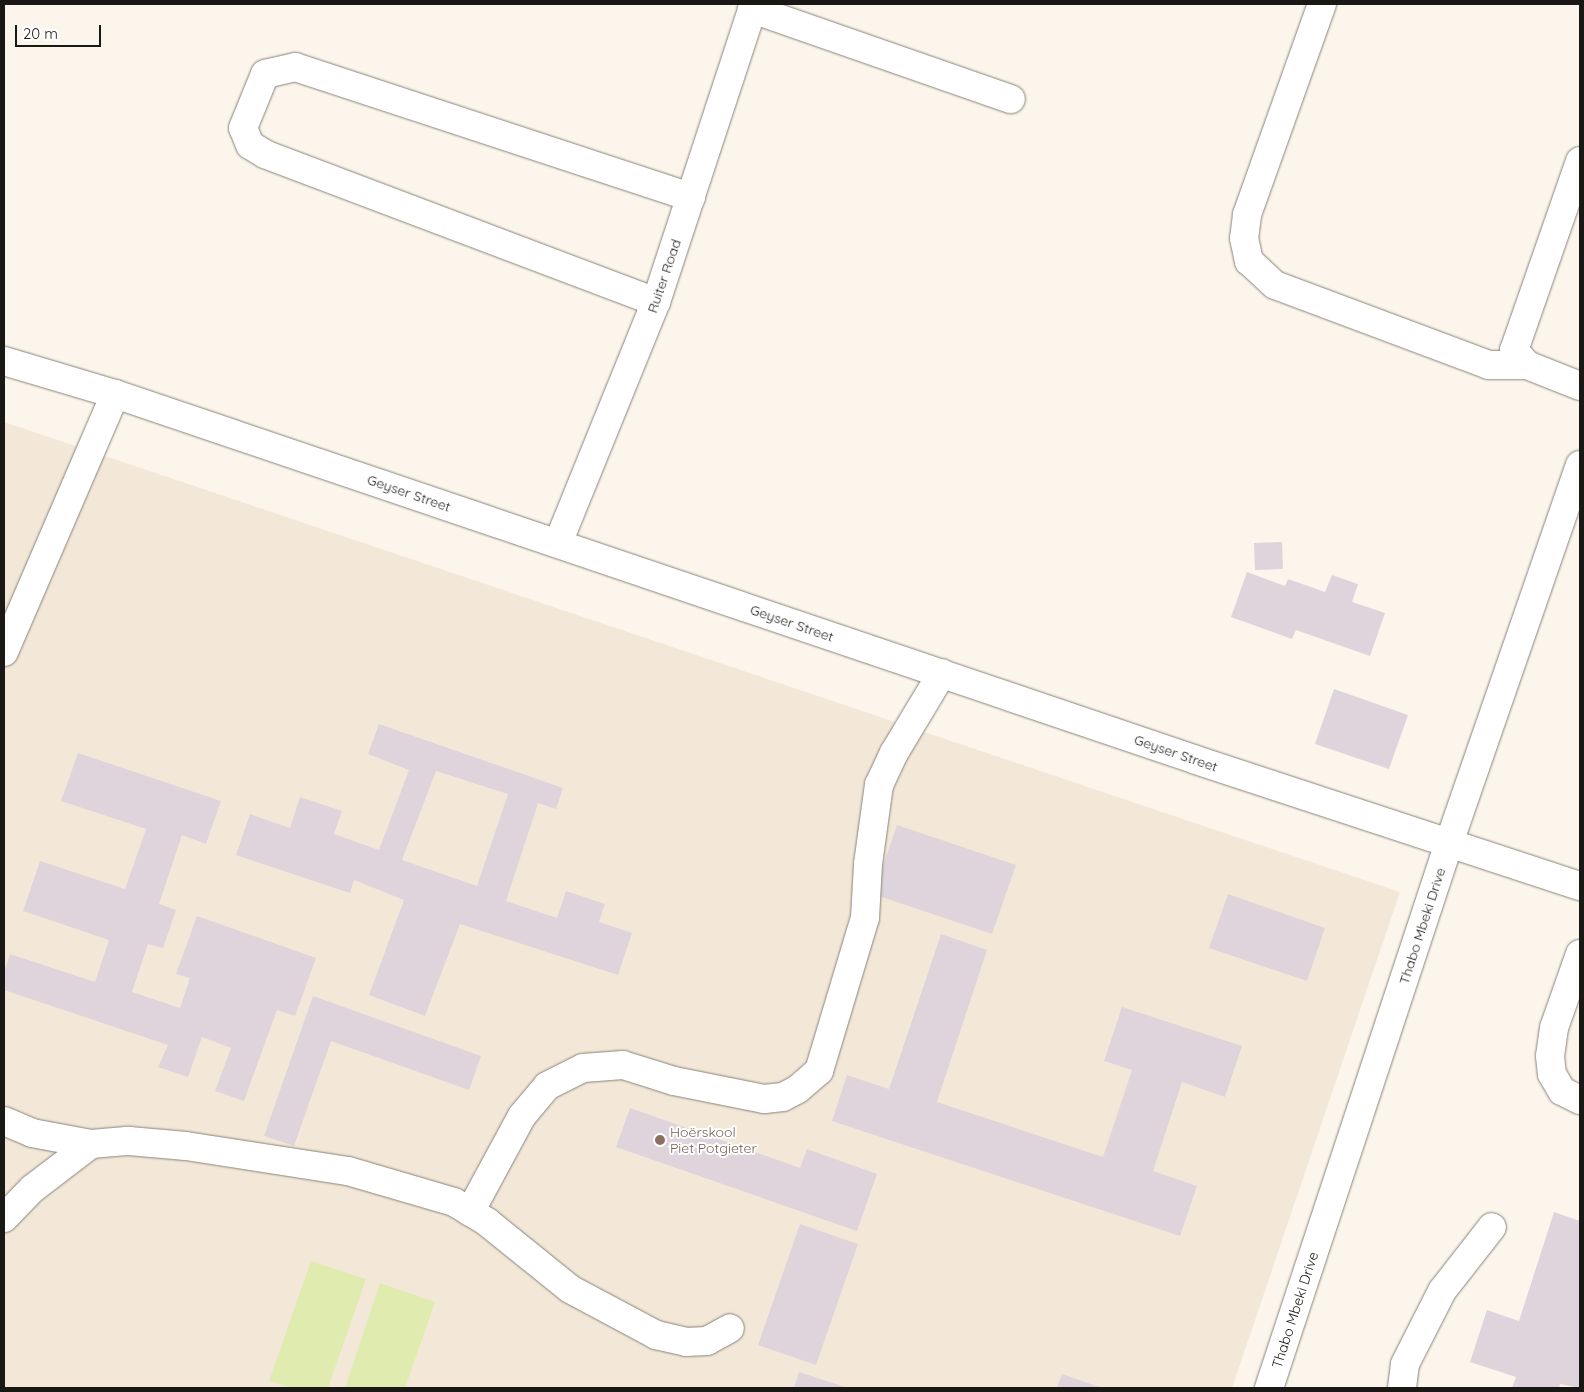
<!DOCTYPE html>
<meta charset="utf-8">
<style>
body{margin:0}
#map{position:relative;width:1584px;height:1392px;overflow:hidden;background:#fbf5eb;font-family:Quicksand,sans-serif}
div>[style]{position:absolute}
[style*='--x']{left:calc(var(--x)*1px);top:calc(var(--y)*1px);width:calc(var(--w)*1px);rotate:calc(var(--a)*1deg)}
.built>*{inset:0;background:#f3e8d8}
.green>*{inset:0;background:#e0ebb0}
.building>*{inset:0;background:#dfd4db}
.roads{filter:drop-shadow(0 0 1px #89837b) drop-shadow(0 0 1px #89837b)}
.minor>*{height:28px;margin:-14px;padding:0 14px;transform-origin:14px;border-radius:14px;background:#fff}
.highway>*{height:28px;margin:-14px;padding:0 14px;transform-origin:14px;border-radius:14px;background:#fff}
.dots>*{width:14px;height:14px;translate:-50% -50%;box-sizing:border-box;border:2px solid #fff;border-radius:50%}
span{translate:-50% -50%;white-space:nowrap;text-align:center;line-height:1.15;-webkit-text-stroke:4px #fff;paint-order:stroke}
.street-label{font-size:14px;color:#1a1815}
.education-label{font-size:14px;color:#785e54}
.left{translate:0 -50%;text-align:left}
.frame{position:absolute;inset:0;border:5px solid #1a1815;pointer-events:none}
.scale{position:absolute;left:15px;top:25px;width:86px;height:22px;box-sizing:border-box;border:2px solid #1a1815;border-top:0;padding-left:6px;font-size:15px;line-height:18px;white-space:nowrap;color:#1a1815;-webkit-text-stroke:4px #fff;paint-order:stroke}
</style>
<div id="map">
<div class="built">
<div style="clip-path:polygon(4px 422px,1400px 892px,1232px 1388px,4px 1388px)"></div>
</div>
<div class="green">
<div style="clip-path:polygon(311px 1261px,366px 1279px,328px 1388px,292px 1388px,269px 1381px)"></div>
<div style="clip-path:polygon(380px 1283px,435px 1302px,405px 1388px,345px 1388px)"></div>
</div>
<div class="building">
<div style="clip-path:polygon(1282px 542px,1283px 569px,1255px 570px,1254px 543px)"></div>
<div style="clip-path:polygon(1247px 572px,1285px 586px,1288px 579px,1325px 592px,1332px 575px,1358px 584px,1352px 602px,1385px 613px,1370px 656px,1296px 630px,1292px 639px,1231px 617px)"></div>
<div style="clip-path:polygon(1334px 689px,1408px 715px,1389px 769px,1315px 744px)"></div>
<div style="clip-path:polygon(evenodd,379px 724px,563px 788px,556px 809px,538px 803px,506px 901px,557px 918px,566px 891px,605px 904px,599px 922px,632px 933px,618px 975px,460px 924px,425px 1016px,369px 995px,404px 900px,354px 880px,350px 893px,236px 855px,250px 814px,290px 828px,300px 797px,342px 811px,334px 834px,379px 850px,409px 770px,368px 754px,379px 724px,436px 771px,508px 794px,477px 886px,402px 860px,436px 771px)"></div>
<div style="clip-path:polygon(78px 753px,221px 801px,206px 844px,182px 835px,159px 904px,176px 910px,163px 948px,148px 944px,132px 992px,180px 1008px,190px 978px,176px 974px,197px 916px,316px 958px,295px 1016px,277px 1010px,244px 1101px,215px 1091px,231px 1048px,202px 1037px,188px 1077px,158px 1067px,168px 1045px,4px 990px,4px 972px,10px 954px,95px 982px,109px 940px,23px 911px,40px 861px,125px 889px,146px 829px,61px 801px)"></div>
<div style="clip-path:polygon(897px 825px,1016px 865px,992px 934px,873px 894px)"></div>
<div style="clip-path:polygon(1228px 894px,1325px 928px,1307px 981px,1209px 948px)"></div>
<div style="clip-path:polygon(941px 934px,987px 950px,937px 1102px,1103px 1157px,1132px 1070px,1104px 1061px,1122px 1007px,1242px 1046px,1225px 1097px,1182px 1082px,1153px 1171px,1197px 1186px,1180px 1236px,832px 1121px,847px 1075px,889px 1089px)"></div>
<div style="clip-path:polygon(313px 996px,481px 1056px,469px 1090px,331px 1041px,294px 1146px,264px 1136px)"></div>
<div style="clip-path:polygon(630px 1108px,800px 1168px,807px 1149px,877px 1174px,857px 1231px,616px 1147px)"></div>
<div style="clip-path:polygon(1554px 1212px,1580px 1221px,1580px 1388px,1560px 1384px,1559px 1388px,1512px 1388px,1516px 1377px,1470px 1362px,1487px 1310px,1519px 1321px)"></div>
<div style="clip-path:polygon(800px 1224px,858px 1244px,816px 1365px,758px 1345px)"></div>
<div style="clip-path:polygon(799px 1372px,848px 1388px,794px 1388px)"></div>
<div style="clip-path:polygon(1062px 1374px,1102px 1388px,1057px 1388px)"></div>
</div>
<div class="roads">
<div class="minor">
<div style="--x:1322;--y:4;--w:224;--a:109.6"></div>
<div style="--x:1247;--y:215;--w:23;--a:97"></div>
<div style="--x:1244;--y:238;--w:24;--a:78"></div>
<div style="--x:1249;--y:261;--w:35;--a:43"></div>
<div style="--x:1275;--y:285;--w:228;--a:20.5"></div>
<div style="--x:1489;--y:365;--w:38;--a:0"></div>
<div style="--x:752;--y:9;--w:274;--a:19.2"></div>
<div style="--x:1580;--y:161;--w:200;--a:109.2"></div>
<div style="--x:1514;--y:350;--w:20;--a:49"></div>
<div style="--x:1527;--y:365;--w:57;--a:21.6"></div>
<div style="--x:656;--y:302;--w:418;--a:-159.3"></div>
<div style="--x:265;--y:154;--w:17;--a:-149"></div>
<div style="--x:250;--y:145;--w:18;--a:-112"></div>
<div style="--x:243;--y:128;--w:58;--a:-67.8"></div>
<div style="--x:265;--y:74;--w:31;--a:-13"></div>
<div style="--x:295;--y:67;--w:417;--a:18.2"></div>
<div style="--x:4;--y:361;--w:116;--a:16.6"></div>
<div style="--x:115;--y:394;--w:1141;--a:18.7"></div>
<div style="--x:1196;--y:760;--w:404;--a:18.2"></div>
<div style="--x:558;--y:543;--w:260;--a:-67.9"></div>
<div style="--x:656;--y:302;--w:314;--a:-71.8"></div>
<div style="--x:4;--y:652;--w:281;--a:-66.7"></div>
<div style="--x:1580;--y:954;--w:78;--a:109.4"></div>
<div style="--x:1554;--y:1028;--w:28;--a:98"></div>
<div style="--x:1550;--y:1056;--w:18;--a:84"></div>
<div style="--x:1552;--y:1074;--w:20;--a:60"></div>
<div style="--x:1562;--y:1091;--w:20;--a:27"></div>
<div style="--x:4;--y:1121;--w:30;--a:23"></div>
<div style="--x:32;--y:1133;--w:60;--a:10.6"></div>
<div style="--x:91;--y:1144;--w:38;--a:-5"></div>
<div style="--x:129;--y:1141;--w:57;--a:5"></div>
<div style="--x:186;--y:1146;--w:164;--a:8.8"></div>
<div style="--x:348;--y:1171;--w:110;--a:16.3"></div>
<div style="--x:454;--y:1202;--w:39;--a:31"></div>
<div style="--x:487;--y:1222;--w:107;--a:38.9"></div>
<div style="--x:570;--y:1289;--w:98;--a:28.1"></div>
<div style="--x:656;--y:1335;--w:31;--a:13"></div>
<div style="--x:686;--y:1342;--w:21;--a:-3"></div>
<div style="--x:707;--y:1341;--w:26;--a:-29"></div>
<div style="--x:470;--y:1212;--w:109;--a:-61.6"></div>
<div style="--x:522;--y:1116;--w:39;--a:-50"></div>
<div style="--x:547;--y:1086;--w:40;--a:-26.6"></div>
<div style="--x:583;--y:1068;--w:40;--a:-4.3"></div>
<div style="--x:623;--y:1065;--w:53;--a:17.4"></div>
<div style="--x:674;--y:1081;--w:92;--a:11.3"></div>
<div style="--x:764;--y:1099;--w:19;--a:-6"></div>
<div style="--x:783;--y:1097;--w:17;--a:-28"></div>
<div style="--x:798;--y:1089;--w:28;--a:-41"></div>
<div style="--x:819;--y:1071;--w:160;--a:-73.3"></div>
<div style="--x:865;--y:918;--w:54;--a:-86.8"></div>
<div style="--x:868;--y:864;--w:80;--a:-82.1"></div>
<div style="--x:879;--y:785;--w:35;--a:-65"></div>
<div style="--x:894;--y:753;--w:93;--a:-59"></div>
<div style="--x:4;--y:1218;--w:40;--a:-46"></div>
<div style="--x:32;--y:1189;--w:74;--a:-37.3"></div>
<div style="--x:1402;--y:1388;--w:24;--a:-83"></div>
<div style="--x:1405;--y:1364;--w:82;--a:-63.1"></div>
<div style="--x:1442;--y:1291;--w:81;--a:-52"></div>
</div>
<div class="highway">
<div style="--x:1269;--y:1388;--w:574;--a:-71.72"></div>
<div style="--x:1449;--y:843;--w:400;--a:-70.9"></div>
</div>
</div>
<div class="dots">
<div style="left:660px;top:1140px;background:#8d6e63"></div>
</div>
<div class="street-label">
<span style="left:664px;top:276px;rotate:-71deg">Ruiter Road</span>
<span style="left:409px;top:493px;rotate:19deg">Geyser Street</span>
<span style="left:792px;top:623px;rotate:19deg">Geyser Street</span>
<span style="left:1176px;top:753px;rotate:19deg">Geyser Street</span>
<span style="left:1422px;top:926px;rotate:-72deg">Thabo Mbeki Drive</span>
<span style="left:1295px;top:1310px;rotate:-72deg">Thabo Mbeki Drive</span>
</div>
<div class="education-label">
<span class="left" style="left:670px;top:1140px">Hoërskool<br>Piet Potgieter</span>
</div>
<div class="frame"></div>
<div class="scale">20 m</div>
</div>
